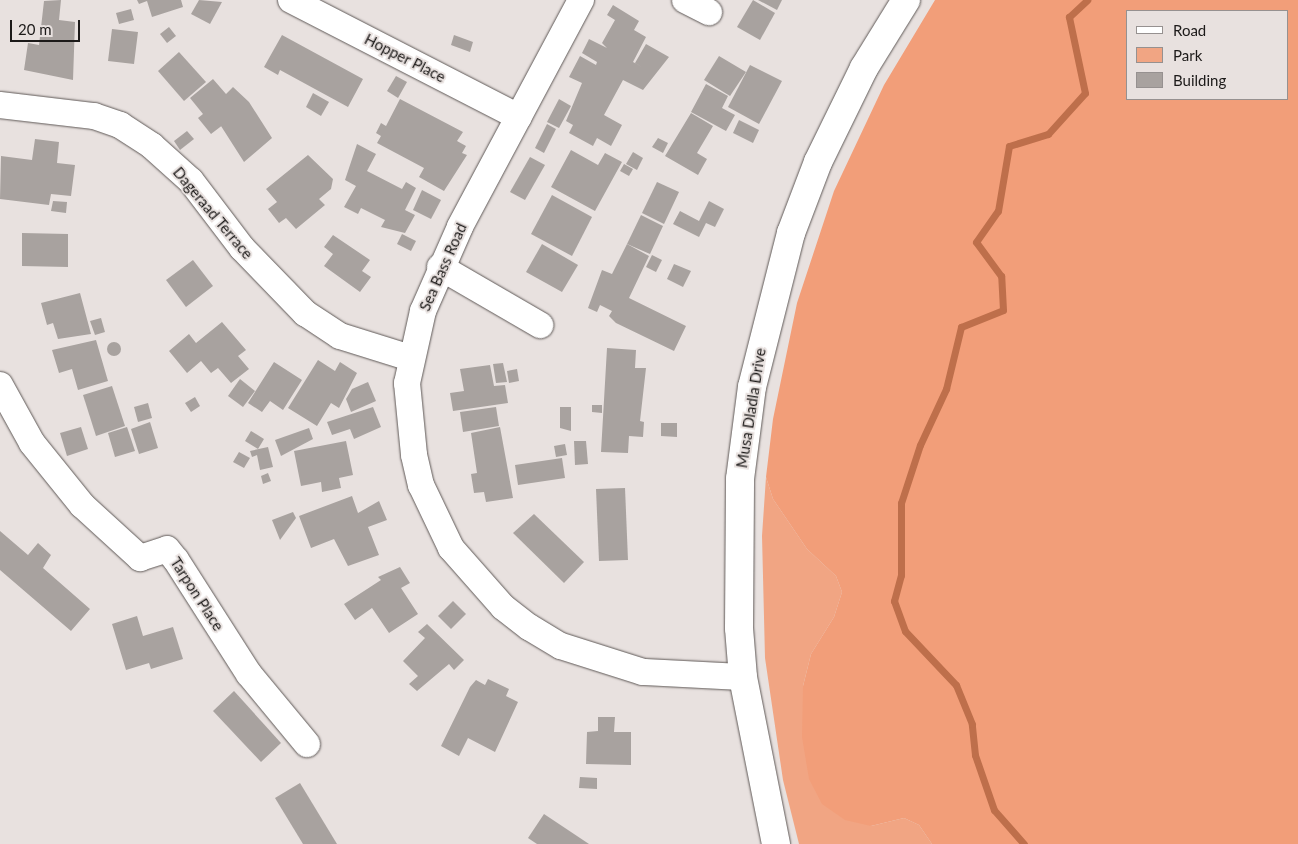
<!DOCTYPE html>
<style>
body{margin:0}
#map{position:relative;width:1298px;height:844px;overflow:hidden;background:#e8e1df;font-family:Lato,sans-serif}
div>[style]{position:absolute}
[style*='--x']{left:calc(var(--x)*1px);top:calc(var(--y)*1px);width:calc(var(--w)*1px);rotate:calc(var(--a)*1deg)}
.green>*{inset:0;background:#f1a583}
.forest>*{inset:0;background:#f29e79}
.stream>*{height:7px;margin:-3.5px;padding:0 3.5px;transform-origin:3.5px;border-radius:3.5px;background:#be6f4b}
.building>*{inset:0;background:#a8a29f}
.round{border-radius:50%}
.roads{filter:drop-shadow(0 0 1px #5f5957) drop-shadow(0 0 1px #5f5957)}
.street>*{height:26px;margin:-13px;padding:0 13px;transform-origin:13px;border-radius:13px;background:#fff}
.secondary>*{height:28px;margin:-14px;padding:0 14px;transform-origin:14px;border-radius:14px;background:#fff}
span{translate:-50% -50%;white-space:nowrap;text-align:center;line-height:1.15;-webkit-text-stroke:4px #e8e1df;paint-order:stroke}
.street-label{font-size:15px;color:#1c1a19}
.legend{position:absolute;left:1126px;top:10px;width:162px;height:90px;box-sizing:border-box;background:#e8e1df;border:1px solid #969190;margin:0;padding:6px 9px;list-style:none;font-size:15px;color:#1c1a19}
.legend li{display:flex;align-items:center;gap:10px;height:25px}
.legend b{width:25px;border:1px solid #969190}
.scale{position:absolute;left:10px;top:20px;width:70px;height:22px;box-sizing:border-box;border:2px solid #1c1a19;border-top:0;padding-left:6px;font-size:15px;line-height:18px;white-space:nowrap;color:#1c1a19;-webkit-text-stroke:4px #e8e1df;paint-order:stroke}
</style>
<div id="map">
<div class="green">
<div style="clip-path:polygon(766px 477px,773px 499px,807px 549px,836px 576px,842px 592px,834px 617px,811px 654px,803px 686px,871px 826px,904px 818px,919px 825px,932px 844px,799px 844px,783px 780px,765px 658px,762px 536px)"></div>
</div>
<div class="forest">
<div style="clip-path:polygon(evenodd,935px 0,1298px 0,1298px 844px,932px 844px,919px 825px,904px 818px,871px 826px,845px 820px,822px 804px,809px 779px,802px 737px,803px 686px,811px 654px,834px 617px,842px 592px,836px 576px,807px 549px,773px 499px,766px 477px,773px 419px,797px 303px,834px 191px,884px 85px,935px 0,1127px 11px,1287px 11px,1287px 99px,1127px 99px,1127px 11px)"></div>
</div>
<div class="stream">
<div style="--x:1024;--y:844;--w:45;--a:-131.4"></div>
<div style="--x:994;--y:810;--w:58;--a:-109.1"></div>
<div style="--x:975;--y:755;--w:31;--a:-96"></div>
<div style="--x:972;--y:724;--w:42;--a:-112.3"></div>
<div style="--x:956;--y:685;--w:74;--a:-133.4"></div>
<div style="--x:905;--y:631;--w:32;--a:-110"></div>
<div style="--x:894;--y:601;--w:27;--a:-75"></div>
<div style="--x:901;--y:575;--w:72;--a:-90"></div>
<div style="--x:901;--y:503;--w:61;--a:-71.9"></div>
<div style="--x:920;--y:445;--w:62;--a:-65.1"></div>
<div style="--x:946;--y:389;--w:64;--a:-76.4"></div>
<div style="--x:961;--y:327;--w:45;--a:-22"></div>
<div style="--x:1003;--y:310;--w:34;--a:-93"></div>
<div style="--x:1001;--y:276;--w:42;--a:-126.3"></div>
<div style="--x:976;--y:242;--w:38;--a:-55"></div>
<div style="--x:998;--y:211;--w:66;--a:-80.4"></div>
<div style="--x:1009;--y:146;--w:41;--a:-17.1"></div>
<div style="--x:1048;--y:134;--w:55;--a:-47.9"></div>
<div style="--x:1085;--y:93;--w:78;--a:-101.9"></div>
<div style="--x:1069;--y:17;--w:25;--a:-43"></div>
</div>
<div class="building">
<div style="clip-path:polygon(61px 0,59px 20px,75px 22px,73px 80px,24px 70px,28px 43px,39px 45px,44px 1px)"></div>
<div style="clip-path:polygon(137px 0,181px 0,183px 7px,152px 17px,147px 1px,139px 4px)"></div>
<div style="clip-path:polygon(199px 0,222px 2px,210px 24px,191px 14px)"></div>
<div style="clip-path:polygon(753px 0,775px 13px,760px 40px,737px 27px)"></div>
<div style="clip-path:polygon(758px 0,782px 0,777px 10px)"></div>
<div style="clip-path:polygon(613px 5px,639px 21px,634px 30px,646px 37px,633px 62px,644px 68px,635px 63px,646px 44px,669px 57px,643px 90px,623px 80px,604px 115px,622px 125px,611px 146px,597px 138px,593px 146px,569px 133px,573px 125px,566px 121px,582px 83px,569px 77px,580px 56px,596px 65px,597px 62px,582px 53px,589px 39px,607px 48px,602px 43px,615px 20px,607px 15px)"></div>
<div style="clip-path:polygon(131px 9px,134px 20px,119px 24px,116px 13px)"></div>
<div style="clip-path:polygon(169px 27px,176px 36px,167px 43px,160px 34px)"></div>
<div style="clip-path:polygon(112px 29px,138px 32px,134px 64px,108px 61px)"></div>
<div style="clip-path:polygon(282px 35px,363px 79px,348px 107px,280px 70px,278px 75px,264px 67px)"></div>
<div style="clip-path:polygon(454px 35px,473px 42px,470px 52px,451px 45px)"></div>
<div style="clip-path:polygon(179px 52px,206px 82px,184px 101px,158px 71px)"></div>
<div style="clip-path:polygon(719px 56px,746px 72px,730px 96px,704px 80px)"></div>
<div style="clip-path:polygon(750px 65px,782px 81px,759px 124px,728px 107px)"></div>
<div style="clip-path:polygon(396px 76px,407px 82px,398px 98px,387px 91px)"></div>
<div style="clip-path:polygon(213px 79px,226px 94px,233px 87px,249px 102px,272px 138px,244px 162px,221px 126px,228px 121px,211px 134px,198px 118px,203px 114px,190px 98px)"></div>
<div style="clip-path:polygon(706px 84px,728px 96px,722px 108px,735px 115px,726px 131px,691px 112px)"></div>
<div style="clip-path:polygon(313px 93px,329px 102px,321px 116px,306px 107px)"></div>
<div style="clip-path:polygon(400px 99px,463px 132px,457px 141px,466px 146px,462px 153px,467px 155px,444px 191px,419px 177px,424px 168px,377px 143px,381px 136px,376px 133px,381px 123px,386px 126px)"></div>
<div style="clip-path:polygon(559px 99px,571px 106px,559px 128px,547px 122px)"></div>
<div style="clip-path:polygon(691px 113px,713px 126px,697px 153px,707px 159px,698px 175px,665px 156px)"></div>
<div style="clip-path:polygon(739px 120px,759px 130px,753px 143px,733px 133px)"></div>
<div style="clip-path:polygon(547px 124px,556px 129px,544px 153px,535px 148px)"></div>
<div style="clip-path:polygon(187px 131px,194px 139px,180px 150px,174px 141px)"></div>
<div style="clip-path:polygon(658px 138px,668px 143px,663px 153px,652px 147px)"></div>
<div style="clip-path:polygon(35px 139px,59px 142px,57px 163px,75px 165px,71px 196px,51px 194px,49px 205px,0 199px,1px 156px,32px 160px)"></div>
<div style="clip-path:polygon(357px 144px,376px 154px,367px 171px,402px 189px,406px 182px,416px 188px,405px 210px,415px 215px,405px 233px,381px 227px,385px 220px,361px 208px,358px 214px,344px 207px,356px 186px,345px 180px)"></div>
<div style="clip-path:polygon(571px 150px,598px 165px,605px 153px,622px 162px,595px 211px,551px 187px)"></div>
<div style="clip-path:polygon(633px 152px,643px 158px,637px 170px,626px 164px)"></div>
<div style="clip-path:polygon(308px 155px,333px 179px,331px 189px,319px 199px,325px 205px,296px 229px,286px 218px,279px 223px,268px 209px,277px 202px,266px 189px)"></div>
<div style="clip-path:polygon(530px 157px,545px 165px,525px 200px,510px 192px)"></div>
<div style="clip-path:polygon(624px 164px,633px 169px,629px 176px,620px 171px)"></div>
<div style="clip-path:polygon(657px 182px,679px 192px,664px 224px,642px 213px)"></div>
<div style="clip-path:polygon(422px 190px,441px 200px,431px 219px,413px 210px)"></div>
<div style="clip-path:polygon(552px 195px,592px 217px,572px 256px,531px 234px)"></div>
<div style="clip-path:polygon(53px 201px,67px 202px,66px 213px,51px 211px)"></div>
<div style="clip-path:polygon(709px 201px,724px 209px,715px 227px,706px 223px,699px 237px,673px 224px,680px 211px,699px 221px)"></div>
<div style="clip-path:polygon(641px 215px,663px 226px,650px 254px,627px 244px)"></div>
<div style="clip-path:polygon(22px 233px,68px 234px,68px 267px,22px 266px)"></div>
<div style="clip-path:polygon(402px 234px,416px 241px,411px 251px,397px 244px)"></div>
<div style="clip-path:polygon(333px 235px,370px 260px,362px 271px,371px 277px,360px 292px,324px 266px,333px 254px,324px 247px)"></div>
<div style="clip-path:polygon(542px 244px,578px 265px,562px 292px,526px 272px)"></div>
<div style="clip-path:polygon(627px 244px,649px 256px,629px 298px,686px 326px,674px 351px,616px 323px,609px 316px,612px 311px,600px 305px,597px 312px,588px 308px,602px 270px,612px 274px)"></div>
<div style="clip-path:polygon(652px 255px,662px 260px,656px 272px,646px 267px)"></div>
<div style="clip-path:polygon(193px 260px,213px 286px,186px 307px,166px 280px)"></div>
<div style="clip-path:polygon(674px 264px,691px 271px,683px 287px,667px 279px)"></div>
<div style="clip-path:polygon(80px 293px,91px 334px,58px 339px,53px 323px,47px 325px,41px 303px)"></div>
<div style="clip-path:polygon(101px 318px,105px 332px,95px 335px,90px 321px)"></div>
<div style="clip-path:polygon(222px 322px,246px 350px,238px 356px,249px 369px,231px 383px,218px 368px,211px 373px,201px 361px,187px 373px,169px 351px,189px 334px,196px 343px)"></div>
<div style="clip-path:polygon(96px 340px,108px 381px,78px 390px,72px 369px,59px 373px,52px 350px)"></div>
<div class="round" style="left:107px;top:342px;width:14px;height:14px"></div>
<div style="clip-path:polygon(607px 348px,636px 350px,635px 368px,646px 368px,640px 421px,644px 422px,643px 437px,629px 436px,628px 453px,601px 452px)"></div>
<div style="clip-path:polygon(318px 360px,335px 371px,340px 362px,357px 373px,339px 408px,331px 403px,317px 426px,288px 408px)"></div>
<div style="clip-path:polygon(274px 362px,302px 380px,283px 410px,270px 401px,262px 412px,248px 403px)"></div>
<div style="clip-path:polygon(503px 363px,507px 382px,496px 383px,493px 364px)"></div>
<div style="clip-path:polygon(490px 365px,494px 386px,505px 385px,508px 403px,453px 411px,450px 393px,464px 391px,460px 369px)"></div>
<div style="clip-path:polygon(517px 369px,519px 381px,509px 383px,507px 371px)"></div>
<div style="clip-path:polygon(240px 379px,255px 391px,243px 407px,228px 396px)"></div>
<div style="clip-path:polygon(368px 382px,376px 401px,351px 412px,346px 399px,352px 389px)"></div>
<div style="clip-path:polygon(112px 386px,125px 426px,96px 436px,83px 395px)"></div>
<div style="clip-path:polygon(195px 397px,200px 406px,191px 412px,185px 403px)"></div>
<div style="clip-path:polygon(148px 403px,152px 418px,138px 422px,134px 407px)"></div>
<div style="clip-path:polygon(592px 405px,602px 405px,602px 413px,592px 412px)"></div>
<div style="clip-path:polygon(373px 407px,381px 427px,354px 439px,350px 429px,332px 435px,327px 422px)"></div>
<div style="clip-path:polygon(496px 407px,499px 426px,463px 432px,460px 412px)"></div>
<div style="clip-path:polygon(560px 407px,571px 407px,571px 431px,560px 428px)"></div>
<div style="clip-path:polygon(150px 422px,158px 448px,139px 454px,131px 429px)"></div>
<div style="clip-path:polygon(661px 423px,677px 423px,677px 437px,661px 436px)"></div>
<div style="clip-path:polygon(81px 427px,88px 449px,67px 456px,60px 433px)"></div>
<div style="clip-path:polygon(127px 427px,135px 451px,115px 457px,108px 433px)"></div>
<div style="clip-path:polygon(500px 427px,513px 498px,486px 502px,484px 492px,474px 493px,471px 474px,477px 473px,471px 433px)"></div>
<div style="clip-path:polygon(309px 428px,313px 439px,281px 456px,275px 440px)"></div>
<div style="clip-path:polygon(251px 431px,264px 439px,258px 449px,245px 441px)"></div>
<div style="clip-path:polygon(346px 441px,353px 475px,339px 478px,341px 488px,322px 492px,321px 482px,301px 486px,294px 451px)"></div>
<div style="clip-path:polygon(574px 441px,586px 441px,588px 464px,575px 465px)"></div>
<div style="clip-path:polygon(565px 444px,567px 455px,556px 457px,554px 446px)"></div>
<div style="clip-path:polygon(268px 447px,273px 467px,260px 470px,257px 455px,252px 457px,250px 451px)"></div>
<div style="clip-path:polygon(239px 452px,250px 458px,244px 468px,233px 462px)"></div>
<div style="clip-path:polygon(562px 458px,565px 478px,518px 485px,515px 465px)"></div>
<div style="clip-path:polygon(268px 473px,271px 481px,263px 484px,261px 476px)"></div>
<div style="clip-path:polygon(625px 488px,628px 560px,599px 561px,596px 489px)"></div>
<div style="clip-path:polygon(352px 496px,358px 513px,379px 501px,387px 520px,368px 527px,379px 555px,348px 566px,334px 539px,311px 548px,299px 516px)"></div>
<div style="clip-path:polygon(293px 512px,296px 518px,280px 540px,272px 520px)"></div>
<div style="clip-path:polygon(534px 514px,584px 562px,564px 583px,513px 533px)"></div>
<div style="clip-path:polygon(0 531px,28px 555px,38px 543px,51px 555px,43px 568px,90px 609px,71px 631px,0 570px)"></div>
<div style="clip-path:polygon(400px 567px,410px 583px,401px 588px,418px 614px,389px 633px,372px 608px,355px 620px,344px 604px,381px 580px,378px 577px)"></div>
<div style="clip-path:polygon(453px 601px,466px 614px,451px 629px,438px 616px)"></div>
<div style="clip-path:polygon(137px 616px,143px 636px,173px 627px,183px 659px,151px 669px,149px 663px,126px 670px,112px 624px)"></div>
<div style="clip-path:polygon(427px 624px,464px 660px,454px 670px,449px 664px,417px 691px,409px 684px,418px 676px,403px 661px,425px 638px,418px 632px)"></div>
<div style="clip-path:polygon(488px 679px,509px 689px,506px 696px,518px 702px,495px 752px,468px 738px,459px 756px,441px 746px,470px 687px,476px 680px,485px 685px)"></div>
<div style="clip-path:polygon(234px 691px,281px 743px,261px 762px,213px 711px)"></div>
<div style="clip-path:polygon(598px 717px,615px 717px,614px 732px,631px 732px,631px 765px,586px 764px,587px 732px,598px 731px)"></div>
<div style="clip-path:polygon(580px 777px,597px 778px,597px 789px,579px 788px)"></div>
<div style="clip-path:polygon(300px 783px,337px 844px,303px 844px,275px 798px)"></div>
<div style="clip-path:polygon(544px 814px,589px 844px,537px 844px,528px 838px)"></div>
</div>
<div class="roads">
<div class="street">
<div style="--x:291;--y:0;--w:256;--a:27.2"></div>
<div style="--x:581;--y:0;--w:257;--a:118.1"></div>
<div style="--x:460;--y:227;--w:92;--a:113.8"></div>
<div style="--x:423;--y:311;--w:74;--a:102.5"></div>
<div style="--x:407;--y:383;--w:72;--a:84.4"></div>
<div style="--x:414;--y:455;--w:31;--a:77"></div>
<div style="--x:421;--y:485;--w:70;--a:64.5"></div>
<div style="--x:451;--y:548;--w:79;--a:48.6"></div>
<div style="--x:503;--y:607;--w:33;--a:38"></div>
<div style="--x:529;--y:627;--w:37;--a:31"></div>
<div style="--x:561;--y:646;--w:86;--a:17.6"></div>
<div style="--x:643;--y:672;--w:100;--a:2.9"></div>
<div style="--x:685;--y:0;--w:27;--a:27"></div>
<div style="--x:0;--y:105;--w:95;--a:6.7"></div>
<div style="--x:94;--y:116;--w:28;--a:19"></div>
<div style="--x:120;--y:125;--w:38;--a:33"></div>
<div style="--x:152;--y:146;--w:52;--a:41.9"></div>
<div style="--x:191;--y:181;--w:84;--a:52.7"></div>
<div style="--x:242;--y:248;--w:91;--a:45.9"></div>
<div style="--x:305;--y:313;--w:42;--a:33.3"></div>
<div style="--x:340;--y:336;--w:73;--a:17.4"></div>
<div style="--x:440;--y:267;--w:116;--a:30.1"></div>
<div style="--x:0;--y:385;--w:66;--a:61.1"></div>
<div style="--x:32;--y:443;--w:80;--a:51.1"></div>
<div style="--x:82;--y:505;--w:79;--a:42.4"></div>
<div style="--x:140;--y:558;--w:28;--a:-18"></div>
<div style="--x:167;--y:549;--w:14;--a:51"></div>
<div style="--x:176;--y:560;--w:135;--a:57.4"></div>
<div style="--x:249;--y:674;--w:91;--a:50.4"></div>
</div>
<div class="secondary">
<div style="--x:776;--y:844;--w:170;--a:-101.2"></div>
<div style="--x:743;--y:677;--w:49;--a:-94.7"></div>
<div style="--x:739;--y:628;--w:149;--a:-89.6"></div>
<div style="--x:740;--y:479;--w:93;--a:-82.6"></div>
<div style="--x:752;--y:387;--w:159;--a:-75.8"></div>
<div style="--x:791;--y:233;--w:76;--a:-69.2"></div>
<div style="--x:818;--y:162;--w:105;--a:-63.9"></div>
<div style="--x:864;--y:68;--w:80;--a:-58.3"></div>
</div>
</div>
<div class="street-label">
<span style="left:405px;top:58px;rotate:27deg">Hopper Place</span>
<span style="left:213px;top:213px;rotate:50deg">Dageraad Terrace</span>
<span style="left:443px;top:267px;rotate:-66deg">Sea Bass Road</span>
<span style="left:751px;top:408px;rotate:-81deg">Musa Dladla Drive</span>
<span style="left:197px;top:594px;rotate:57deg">Tarpon Place</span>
</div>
<ul class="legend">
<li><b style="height:6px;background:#fff"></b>Road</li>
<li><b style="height:14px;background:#f1a583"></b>Park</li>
<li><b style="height:14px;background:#a8a29f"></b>Building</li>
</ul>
<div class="scale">20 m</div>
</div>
